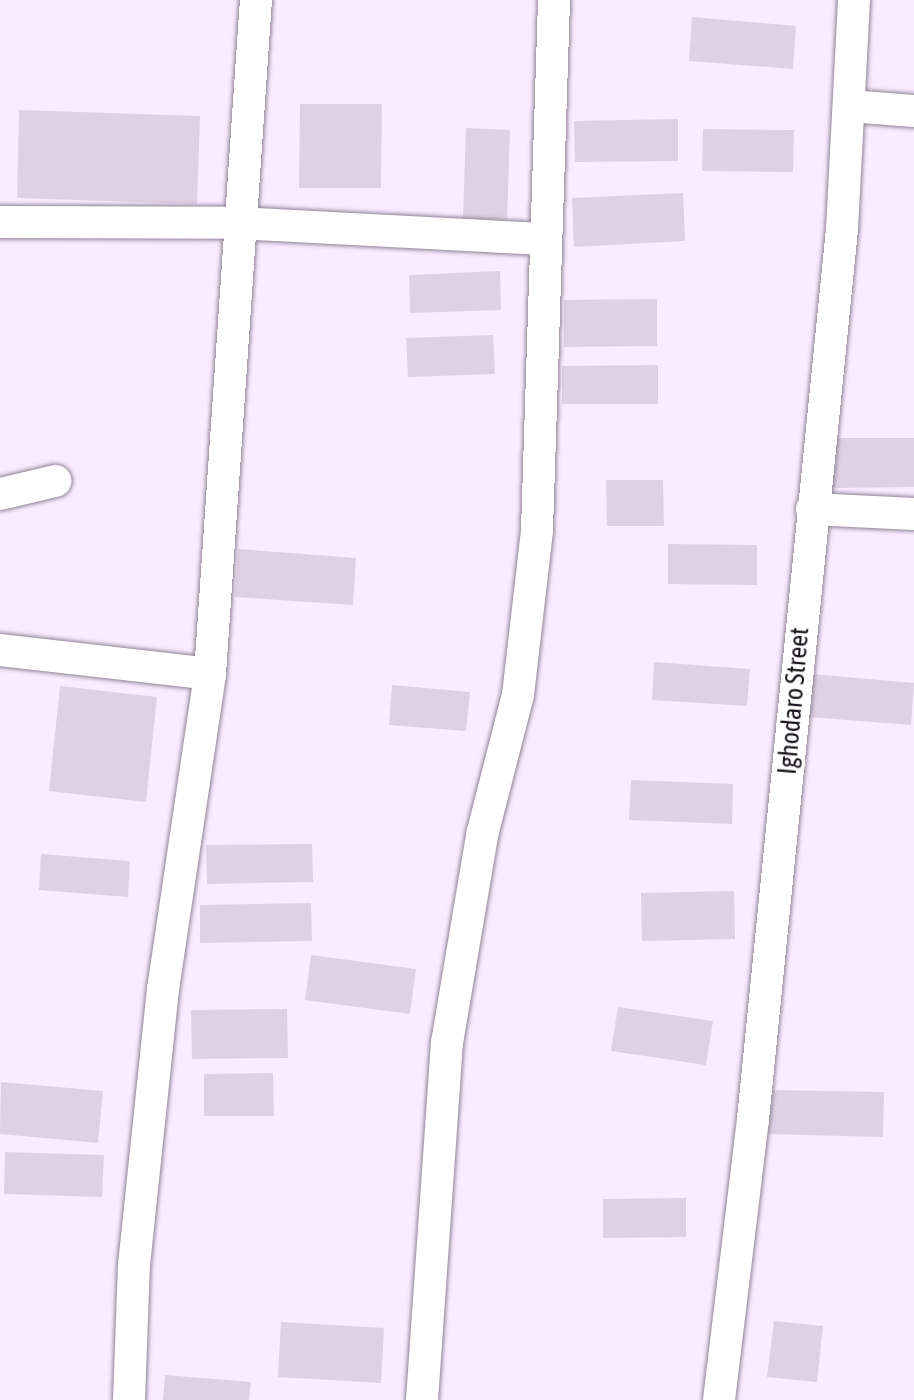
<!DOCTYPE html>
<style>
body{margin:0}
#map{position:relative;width:914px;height:1400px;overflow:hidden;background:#faecff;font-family:"Asap Condensed",sans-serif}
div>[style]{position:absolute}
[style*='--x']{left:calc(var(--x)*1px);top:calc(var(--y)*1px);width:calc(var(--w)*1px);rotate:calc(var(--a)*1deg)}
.building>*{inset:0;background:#ded1e3}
.roads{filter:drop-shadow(0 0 2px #908495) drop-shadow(0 0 2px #908495)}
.minor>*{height:32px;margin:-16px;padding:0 16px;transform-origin:16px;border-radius:16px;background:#fff}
span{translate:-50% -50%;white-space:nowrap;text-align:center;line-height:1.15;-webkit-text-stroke:7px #fff;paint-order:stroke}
.street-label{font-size:26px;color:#18131a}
</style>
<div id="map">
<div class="building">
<div style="clip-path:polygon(692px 17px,796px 26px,793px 69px,689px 61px)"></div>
<div style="clip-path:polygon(300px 104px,382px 104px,381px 188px,299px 188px)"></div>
<div style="clip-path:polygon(19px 110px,200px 116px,197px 204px,17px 198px)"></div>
<div style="clip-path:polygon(678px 119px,678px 161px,575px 162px,574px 121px)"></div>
<div style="clip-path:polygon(466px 128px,510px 130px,507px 220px,463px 218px)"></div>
<div style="clip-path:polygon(703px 129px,794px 130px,793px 172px,702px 171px)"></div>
<div style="clip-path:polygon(683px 193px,685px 241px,574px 247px,572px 198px)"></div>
<div style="clip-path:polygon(500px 271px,501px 310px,410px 313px,409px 275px)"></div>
<div style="clip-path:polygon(657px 299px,657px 346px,564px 347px,564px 300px)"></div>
<div style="clip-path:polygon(493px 335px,495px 374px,408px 377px,406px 338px)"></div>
<div style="clip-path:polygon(658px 365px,658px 404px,562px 404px,562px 366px)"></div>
<div style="clip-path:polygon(831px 438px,914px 438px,914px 487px,832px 488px)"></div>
<div style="clip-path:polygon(606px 480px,663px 480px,664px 526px,607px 526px)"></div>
<div style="clip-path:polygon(668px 544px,757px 545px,757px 585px,668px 584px)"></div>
<div style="clip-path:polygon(238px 549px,356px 558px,353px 605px,235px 597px)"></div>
<div style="clip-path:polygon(654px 662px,750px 669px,747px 706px,652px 700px)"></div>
<div style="clip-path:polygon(812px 674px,914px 683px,911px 725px,809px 717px)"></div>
<div style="clip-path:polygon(392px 685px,470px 692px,466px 731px,389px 725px)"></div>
<div style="clip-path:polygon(60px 686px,157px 697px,146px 802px,49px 791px)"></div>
<div style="clip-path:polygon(631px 780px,733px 784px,732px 824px,629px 820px)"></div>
<div style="clip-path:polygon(312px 844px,313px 882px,207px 884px,206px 845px)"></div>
<div style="clip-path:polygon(41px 854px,130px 861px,128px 897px,39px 890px)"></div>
<div style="clip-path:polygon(734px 891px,735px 939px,642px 941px,641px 893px)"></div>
<div style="clip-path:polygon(311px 903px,312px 941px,200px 943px,200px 905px)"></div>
<div style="clip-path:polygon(311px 955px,416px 969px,410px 1014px,305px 1000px)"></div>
<div style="clip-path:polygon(618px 1007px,713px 1021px,706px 1065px,611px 1051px)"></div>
<div style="clip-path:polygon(287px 1009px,288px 1058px,192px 1059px,191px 1010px)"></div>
<div style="clip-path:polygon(273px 1073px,274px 1116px,204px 1116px,204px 1074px)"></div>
<div style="clip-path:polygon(1px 1082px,103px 1091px,98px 1143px,0 1134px)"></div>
<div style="clip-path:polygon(768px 1090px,884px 1092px,883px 1137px,767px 1134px)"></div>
<div style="clip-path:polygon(5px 1152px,104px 1155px,102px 1197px,4px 1194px)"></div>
<div style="clip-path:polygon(686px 1198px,686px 1237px,603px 1238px,603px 1199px)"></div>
<div style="clip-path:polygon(774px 1321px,823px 1326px,817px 1382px,767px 1377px)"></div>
<div style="clip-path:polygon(281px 1322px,384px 1328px,381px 1383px,278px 1377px)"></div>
<div style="clip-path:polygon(165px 1375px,251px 1382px,249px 1400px,163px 1400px)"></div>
</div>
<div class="roads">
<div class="minor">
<div style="--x:849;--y:106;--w:65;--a:4.4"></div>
<div style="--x:0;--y:222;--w:237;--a:0.2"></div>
<div style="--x:237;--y:223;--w:307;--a:3"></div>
<div style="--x:0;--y:494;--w:57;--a:-13.3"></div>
<div style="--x:812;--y:509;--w:102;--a:2.8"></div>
<div style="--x:0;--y:650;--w:211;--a:6.5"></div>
<div style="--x:129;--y:1400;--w:135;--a:-87.9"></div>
<div style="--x:134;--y:1265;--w:278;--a:-84"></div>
<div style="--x:163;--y:989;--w:318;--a:-81.5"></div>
<div style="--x:210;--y:674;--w:676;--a:-86.1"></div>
<div style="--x:422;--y:1400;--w:358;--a:-86"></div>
<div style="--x:447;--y:1043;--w:211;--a:-80.4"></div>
<div style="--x:482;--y:835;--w:145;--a:-75.6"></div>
<div style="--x:518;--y:695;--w:166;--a:-83.4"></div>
<div style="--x:537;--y:530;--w:530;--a:-88.16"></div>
<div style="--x:719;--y:1400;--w:283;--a:-83.1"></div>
<div style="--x:753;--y:1119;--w:894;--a:-84.29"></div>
<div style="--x:842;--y:229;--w:229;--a:-87"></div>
</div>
</div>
<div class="street-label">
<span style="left:794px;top:701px;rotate:-85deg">Ighodaro Street</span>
</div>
</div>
